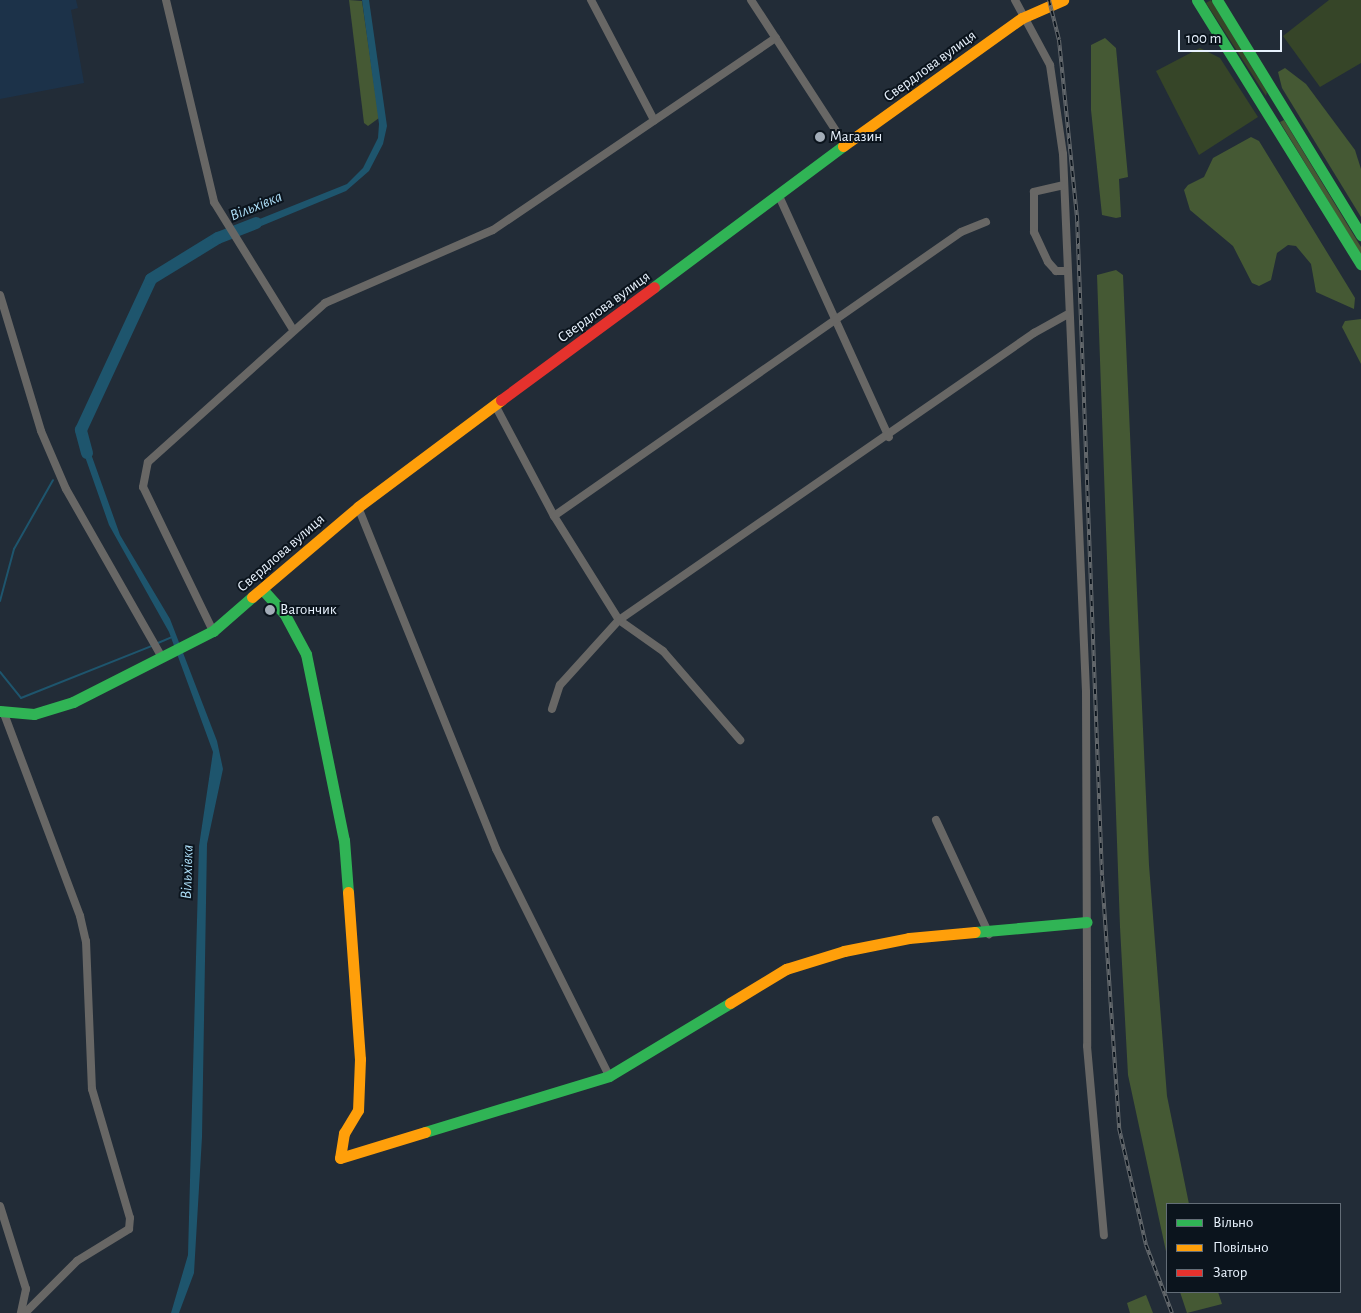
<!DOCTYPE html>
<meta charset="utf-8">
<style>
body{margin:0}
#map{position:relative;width:1361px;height:1313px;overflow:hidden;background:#222c37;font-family:"Alegreya Sans",sans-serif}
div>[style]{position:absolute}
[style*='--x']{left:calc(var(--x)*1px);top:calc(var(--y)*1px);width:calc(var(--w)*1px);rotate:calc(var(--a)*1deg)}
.built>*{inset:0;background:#1c3249}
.green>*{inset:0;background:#364528}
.forest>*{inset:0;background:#455934}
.water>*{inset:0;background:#1e556d}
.stream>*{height:2px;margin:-1px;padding:0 1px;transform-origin:1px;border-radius:1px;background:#1e556d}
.river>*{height:12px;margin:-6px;padding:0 6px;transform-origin:6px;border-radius:6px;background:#1e556d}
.street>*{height:8px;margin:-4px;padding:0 4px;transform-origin:4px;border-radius:4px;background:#686765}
.fast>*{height:11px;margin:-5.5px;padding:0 5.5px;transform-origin:5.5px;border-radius:5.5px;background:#30b455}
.slow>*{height:11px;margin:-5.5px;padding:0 5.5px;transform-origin:5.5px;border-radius:5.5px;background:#ff9f0a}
.jam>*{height:11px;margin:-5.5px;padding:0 5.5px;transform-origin:5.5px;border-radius:5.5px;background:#e5322d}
.rail>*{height:4px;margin-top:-2px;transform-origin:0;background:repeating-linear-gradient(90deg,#0b141d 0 5.5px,#63686c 0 11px);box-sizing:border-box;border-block:1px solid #63686c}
.dots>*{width:14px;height:14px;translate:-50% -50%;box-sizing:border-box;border:2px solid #0b141d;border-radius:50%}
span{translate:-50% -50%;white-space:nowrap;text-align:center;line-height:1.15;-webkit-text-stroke:4px #0b141d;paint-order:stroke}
.street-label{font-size:15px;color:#e8f2fd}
.poi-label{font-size:15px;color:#e8f2fd}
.left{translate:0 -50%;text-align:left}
.water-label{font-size:16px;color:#acddf6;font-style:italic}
.legend{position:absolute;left:1166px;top:1203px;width:175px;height:90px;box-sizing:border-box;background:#0b141d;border:1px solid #636d77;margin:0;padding:6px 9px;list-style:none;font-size:15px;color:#e8f2fd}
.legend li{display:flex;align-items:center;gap:10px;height:25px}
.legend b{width:25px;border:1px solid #636d77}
.scale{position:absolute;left:1178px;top:30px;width:104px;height:22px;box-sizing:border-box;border:2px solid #e8f2fd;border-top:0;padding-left:6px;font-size:15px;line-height:18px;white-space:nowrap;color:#e8f2fd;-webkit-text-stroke:4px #0b141d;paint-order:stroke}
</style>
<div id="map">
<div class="built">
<div style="clip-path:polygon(0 0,76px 0,78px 8px,71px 10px,84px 83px,0 99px)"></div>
</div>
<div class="green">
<div style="clip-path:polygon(1211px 0,1267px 92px,1266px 96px,1206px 3px)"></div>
<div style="clip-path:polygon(1329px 0,1361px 0,1361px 63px,1320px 87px,1283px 36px)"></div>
<div style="clip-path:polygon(1200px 48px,1220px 58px,1258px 117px,1199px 155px,1156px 71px)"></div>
</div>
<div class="forest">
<div style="clip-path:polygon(349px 0,362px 1px,379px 118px,368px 126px,364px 123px)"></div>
<div style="clip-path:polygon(1105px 38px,1116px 48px,1128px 177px,1119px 179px,1121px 217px,1116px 218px,1102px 215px,1091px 110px,1091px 45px)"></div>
<div style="clip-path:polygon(1285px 68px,1306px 84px,1355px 150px,1361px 169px,1361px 217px,1282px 88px,1278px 72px)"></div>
<div style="clip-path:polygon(1284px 120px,1361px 247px,1361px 255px,1280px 122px)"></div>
<div style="clip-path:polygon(1251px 137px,1259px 141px,1355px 298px,1354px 309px,1316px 292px,1311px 264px,1296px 246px,1288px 245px,1277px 253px,1271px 280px,1259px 286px,1252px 283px,1233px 246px,1190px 210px,1184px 190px,1188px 185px,1204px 177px,1213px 158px)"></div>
<div style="clip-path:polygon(1116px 270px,1123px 275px,1149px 865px,1167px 1096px,1189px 1204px,1167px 1204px,1167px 1256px,1128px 1075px,1120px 927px,1097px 275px)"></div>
<div style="clip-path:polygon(1361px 319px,1361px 364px,1342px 327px,1345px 321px)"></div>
<div style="clip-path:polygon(1180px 1292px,1218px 1292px,1222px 1304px,1187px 1313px)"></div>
<div style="clip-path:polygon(1146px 1295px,1153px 1313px,1130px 1313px,1127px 1303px)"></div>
</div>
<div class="water">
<div style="clip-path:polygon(362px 0,369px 0,387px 126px,383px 144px,369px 171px,346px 191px,242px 234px,240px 227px,347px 184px,363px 168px,378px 138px,379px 124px)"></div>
<div style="clip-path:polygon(85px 437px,120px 535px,170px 619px,217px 741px,223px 769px,207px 844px,202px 1137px,194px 1273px,179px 1313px,171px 1313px,188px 1255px,199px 846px,213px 752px,169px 632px,109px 525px,82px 448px,80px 438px)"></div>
</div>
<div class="stream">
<div style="--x:0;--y:601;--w:54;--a:-74.9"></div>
<div style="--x:14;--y:549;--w:79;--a:-60.5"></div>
<div style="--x:158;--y:643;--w:15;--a:-23"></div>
<div style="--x:0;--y:672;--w:33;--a:51"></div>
<div style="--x:21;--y:698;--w:143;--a:-21.7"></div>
</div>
<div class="river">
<div style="--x:87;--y:453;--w:24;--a:-105"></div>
<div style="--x:81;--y:430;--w:166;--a:-65.1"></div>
<div style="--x:151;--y:279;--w:79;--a:-31.5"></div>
<div style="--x:218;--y:238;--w:41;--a:-21.5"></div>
</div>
<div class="street">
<div style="--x:166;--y:0;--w:208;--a:76.6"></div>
<div style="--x:214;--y:202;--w:148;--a:58.2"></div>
<div style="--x:591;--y:0;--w:136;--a:62.3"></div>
<div style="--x:751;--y:0;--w:173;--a:57"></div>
<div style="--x:1015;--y:0;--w:74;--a:61.7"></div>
<div style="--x:1050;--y:65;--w:90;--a:81.7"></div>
<div style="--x:1063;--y:154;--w:538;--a:87.55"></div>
<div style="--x:1086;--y:692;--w:354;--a:89.8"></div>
<div style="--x:1087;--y:1046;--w:190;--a:84.9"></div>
<div style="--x:1064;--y:185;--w:31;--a:167"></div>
<div style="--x:1034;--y:192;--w:40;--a:90"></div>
<div style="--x:1034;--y:232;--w:33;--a:65"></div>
<div style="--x:1048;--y:262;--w:12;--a:48"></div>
<div style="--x:1056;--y:271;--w:11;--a:0"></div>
<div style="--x:779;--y:196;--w:265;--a:65.5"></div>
<div style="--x:0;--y:295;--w:142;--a:73.2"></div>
<div style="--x:41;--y:431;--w:63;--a:66.7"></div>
<div style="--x:66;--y:489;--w:193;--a:60.3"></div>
<div style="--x:495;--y:405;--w:126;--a:62"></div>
<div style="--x:554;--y:516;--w:123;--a:58"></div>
<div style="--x:619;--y:620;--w:54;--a:35.2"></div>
<div style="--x:663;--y:651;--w:118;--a:49.1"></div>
<div style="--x:358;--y:507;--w:369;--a:68"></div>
<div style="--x:496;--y:849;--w:254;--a:63.5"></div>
<div style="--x:554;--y:516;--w:496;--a:-34.9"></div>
<div style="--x:961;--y:232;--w:27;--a:-22"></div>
<div style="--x:213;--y:631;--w:160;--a:-115.9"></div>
<div style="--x:143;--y:487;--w:25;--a:-79"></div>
<div style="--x:148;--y:462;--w:238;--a:-41.9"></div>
<div style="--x:325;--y:303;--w:183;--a:-23.5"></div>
<div style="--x:493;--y:230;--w:342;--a:-34.2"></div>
<div style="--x:552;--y:709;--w:25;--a:-72"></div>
<div style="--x:560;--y:685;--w:88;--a:-47.8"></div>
<div style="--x:619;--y:620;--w:505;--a:-34.67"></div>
<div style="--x:1034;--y:333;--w:38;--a:-29"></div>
<div style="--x:3;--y:711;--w:219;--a:69.4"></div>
<div style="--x:80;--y:916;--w:26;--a:77"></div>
<div style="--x:86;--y:941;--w:148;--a:87.7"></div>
<div style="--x:92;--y:1089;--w:134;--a:73.6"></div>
<div style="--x:130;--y:1218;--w:11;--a:95"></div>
<div style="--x:129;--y:1229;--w:61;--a:148.4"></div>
<div style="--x:77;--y:1261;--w:74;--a:135"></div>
<div style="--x:936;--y:820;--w:126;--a:65.1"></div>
<div style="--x:0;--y:1206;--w:87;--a:72.6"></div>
<div style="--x:26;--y:1289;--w:25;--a:102"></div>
</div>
<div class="fast">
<div style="--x:1197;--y:0;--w:311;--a:58.2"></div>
<div style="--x:1217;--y:0;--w:276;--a:58.5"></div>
<div style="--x:654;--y:287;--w:236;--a:-36.7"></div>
<div style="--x:263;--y:590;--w:31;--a:48"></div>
<div style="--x:284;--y:613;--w:47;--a:61.8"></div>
<div style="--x:306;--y:654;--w:190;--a:78.5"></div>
<div style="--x:344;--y:840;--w:52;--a:85.6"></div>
<div style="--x:0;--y:711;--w:34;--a:5"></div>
<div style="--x:34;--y:714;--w:41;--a:-17.1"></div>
<div style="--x:73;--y:702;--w:157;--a:-26.9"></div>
<div style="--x:213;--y:631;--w:52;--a:-41.1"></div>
<div style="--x:975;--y:932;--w:112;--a:-5.1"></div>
<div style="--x:425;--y:1132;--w:192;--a:-16.9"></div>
<div style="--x:609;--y:1076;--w:141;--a:-31.1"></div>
</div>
<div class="slow">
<div style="--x:843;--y:146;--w:220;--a:-35.6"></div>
<div style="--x:1022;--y:18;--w:45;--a:-23.7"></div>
<div style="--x:252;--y:597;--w:139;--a:-40.3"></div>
<div style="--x:358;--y:507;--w:179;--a:-36.8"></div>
<div style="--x:348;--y:892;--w:167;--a:85.9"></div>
<div style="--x:360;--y:1059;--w:51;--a:92.2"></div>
<div style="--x:358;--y:1110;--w:27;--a:121"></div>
<div style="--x:344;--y:1133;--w:25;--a:99"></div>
<div style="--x:340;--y:1158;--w:89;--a:-17"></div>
<div style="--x:730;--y:1003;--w:66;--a:-31.3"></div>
<div style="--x:786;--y:969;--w:61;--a:-17.2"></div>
<div style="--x:844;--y:951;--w:66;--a:-11.3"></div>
<div style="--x:909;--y:938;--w:66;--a:-5.2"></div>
</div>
<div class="jam">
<div style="--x:501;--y:400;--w:190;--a:-36.4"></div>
</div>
<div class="rail">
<div style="--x:1049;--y:0;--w:41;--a:76"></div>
<div style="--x:1059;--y:40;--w:177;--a:84.2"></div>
<div style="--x:1077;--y:216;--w:660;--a:87.83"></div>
<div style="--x:1102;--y:876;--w:253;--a:86.1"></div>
<div style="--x:1119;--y:1128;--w:120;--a:77"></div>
<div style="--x:1146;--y:1245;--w:73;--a:69.1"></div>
</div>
<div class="dots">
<div style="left:820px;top:137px;background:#a3adb8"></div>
<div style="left:270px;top:610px;background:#a3adb8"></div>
</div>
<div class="street-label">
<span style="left:930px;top:66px;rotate:-36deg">Свердлова вулиця</span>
<span style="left:604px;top:307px;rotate:-36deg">Свердлова вулиця</span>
<span style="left:281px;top:553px;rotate:-41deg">Свердлова вулиця</span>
</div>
<div class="poi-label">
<span class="left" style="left:830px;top:137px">Mагазин</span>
<span class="left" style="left:280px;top:610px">Вагончик</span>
</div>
<div class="water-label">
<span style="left:256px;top:206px;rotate:-22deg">Вільхівка</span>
<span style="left:187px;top:872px;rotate:-88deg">Вільхівка</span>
</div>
<ul class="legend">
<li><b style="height:6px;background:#30b455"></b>Вільно</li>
<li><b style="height:6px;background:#ff9f0a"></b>Повільно</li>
<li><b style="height:6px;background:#e5322d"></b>Затор</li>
</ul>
<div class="scale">100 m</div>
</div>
